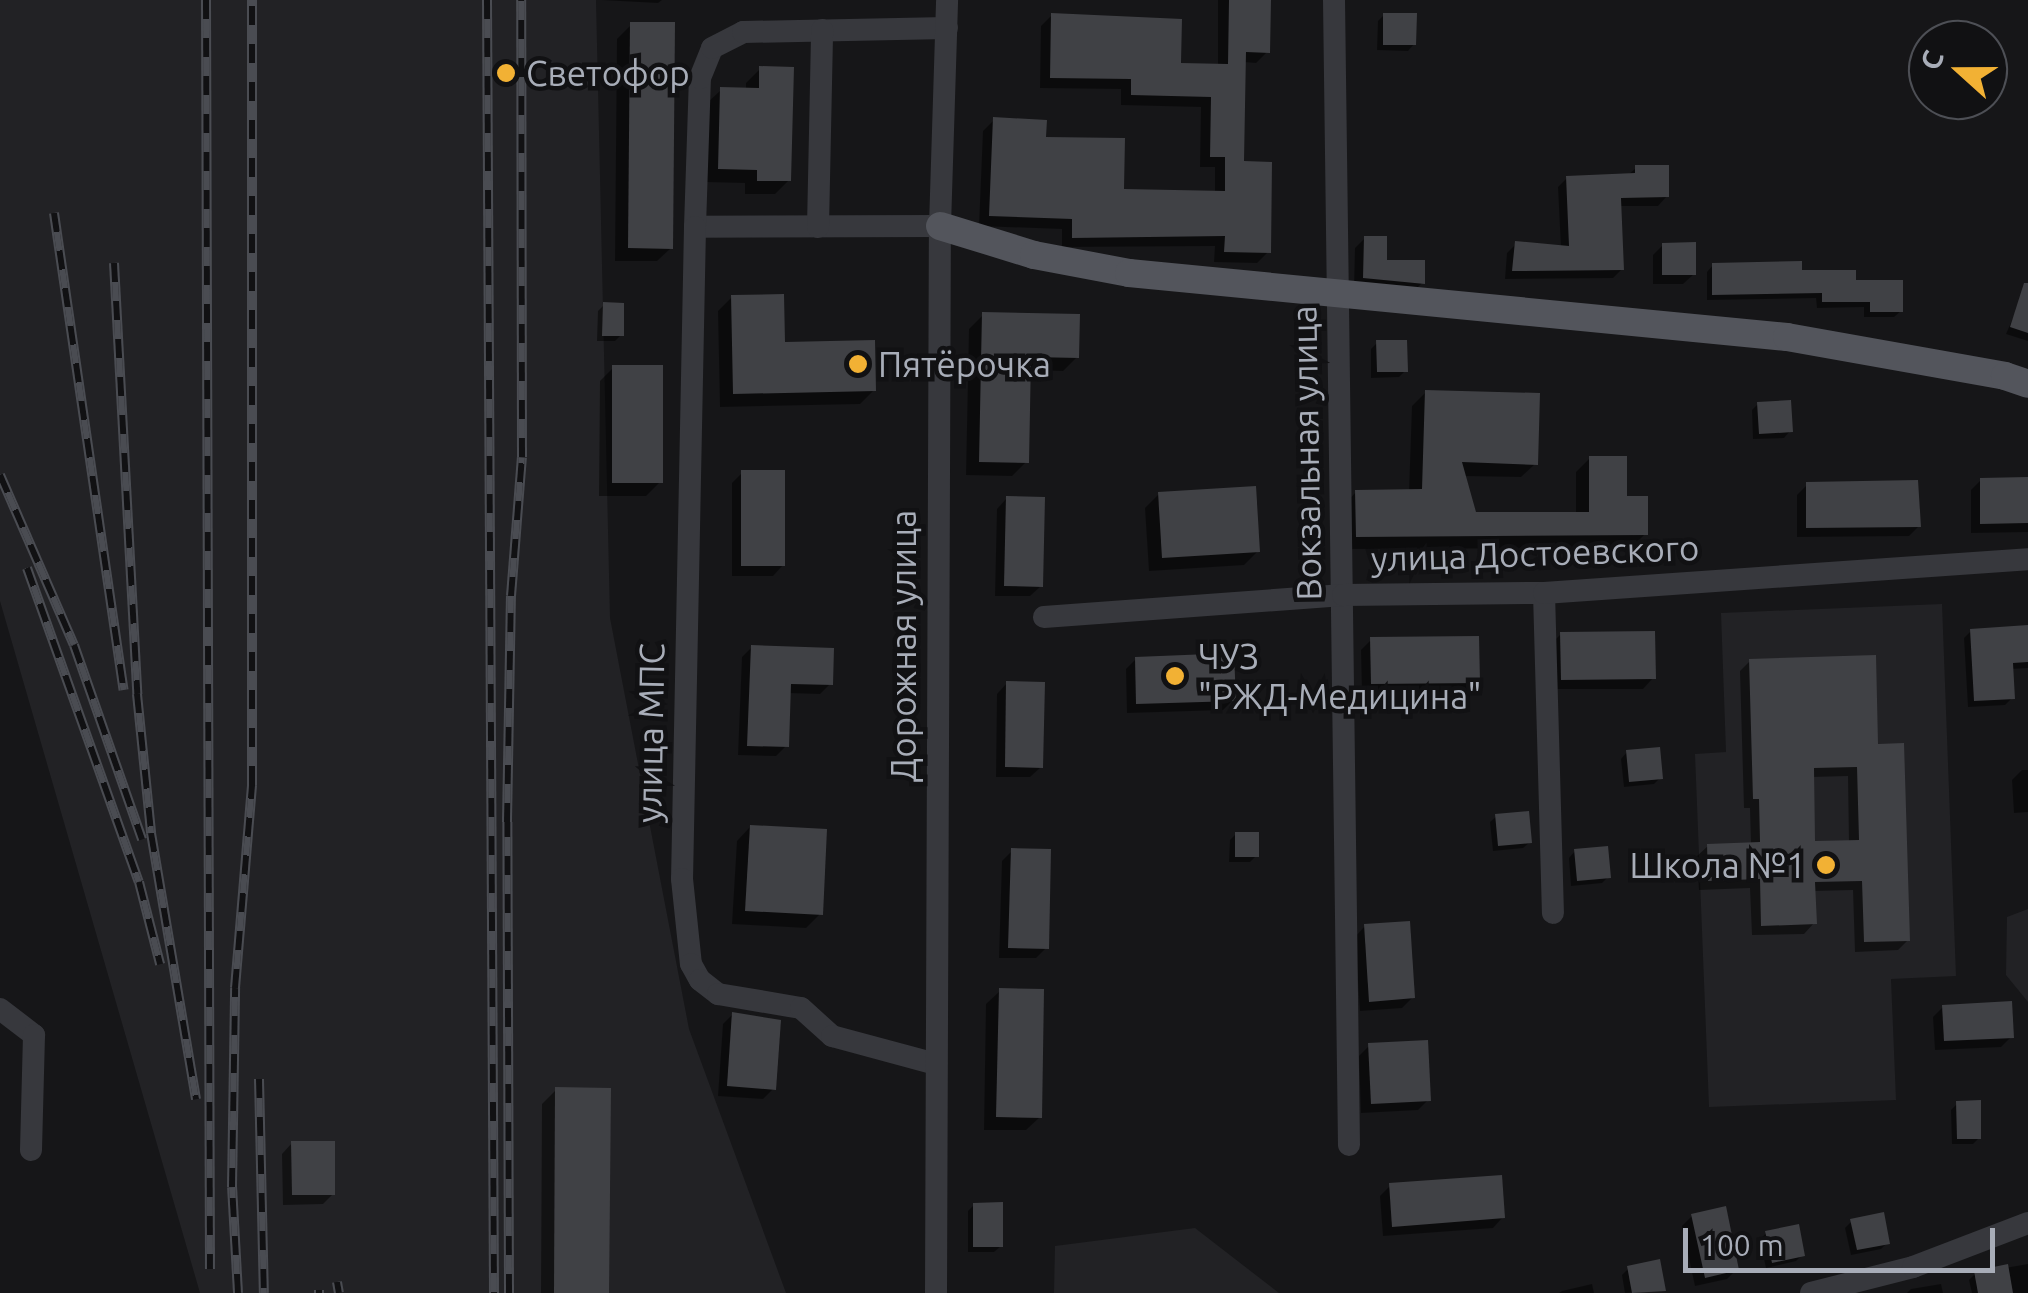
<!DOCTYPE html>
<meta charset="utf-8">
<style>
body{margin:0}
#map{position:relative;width:2028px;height:1293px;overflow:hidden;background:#161618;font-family:Ubuntu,sans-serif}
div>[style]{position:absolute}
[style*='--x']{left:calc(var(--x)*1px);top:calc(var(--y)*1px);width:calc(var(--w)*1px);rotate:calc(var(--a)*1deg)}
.built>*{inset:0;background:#222225}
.shadow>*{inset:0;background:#0007}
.building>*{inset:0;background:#404145}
.minor>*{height:22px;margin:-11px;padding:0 11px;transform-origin:11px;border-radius:11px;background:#37383d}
.major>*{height:28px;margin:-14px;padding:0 14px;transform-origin:14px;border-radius:14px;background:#53555c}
.rail>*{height:10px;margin-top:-5px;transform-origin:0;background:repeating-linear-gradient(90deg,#111113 0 19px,#4a4c52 0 38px);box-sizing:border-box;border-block:2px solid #4a4c52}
.dots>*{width:28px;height:28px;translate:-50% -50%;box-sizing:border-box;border:5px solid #111113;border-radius:50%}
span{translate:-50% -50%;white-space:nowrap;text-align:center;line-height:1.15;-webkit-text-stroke:9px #111113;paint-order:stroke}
.poi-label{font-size:35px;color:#a8adb8}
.left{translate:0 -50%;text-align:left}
.right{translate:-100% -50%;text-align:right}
.street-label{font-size:35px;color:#a8adb8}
.north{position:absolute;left:1908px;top:20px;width:100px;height:100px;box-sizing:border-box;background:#111113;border:2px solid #4d4f55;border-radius:50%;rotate:291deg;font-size:28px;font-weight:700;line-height:40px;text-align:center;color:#a8adb8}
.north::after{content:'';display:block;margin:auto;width:35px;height:45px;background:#f2b134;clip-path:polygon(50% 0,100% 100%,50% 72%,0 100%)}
.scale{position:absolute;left:1683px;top:1228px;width:312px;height:45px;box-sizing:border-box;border:5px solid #a8adb8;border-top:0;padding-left:12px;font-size:30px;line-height:35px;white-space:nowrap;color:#a8adb8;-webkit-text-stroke:8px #111113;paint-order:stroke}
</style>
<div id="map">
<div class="built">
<div style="clip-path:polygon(0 0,596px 0,610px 618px,689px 1029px,786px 1293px,200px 1293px,0 601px)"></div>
<div style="clip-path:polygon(1942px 604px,1956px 976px,1891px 979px,1896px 1100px,1709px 1107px,1695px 754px,1726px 752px,1721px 613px)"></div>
<div style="clip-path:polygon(2028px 909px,2028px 1002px,2006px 975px,2007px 917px)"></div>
<div style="clip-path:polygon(1195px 1228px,1279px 1293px,1054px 1293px,1055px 1246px)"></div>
</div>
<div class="shadow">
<div style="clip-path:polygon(602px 0,662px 0,658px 3px)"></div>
<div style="clip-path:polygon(1218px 0,1269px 0,1267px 52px,1256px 63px,1244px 62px,1242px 164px,1268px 252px,1257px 263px,1214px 262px,1215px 246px,1062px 247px,1062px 229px,979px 226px,983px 131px,994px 120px,1044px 139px,1122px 192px,1215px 194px,1215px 167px,1200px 167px,1201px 107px,1121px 105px,1121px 89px,1040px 88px,1041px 26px,1052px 15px,1179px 66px,1218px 66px)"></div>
<div style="clip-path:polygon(1384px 15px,1414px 44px,1408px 51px,1377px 50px,1378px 21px)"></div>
<div style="clip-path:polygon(631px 25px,671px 248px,657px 261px,615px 261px,617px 39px)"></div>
<div style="clip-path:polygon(760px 69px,789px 180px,775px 194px,745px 194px,745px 183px,705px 182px,707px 103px,721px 90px,746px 90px,746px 83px)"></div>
<div style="clip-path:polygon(1636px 168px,1667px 196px,1658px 206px,1619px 206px,1622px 269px,1613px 278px,1505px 279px,1507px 253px,1516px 244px,1561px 248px,1558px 187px,1567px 178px,1628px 175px)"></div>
<div style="clip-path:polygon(1365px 238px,1384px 262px,1422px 283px,1412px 293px,1354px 288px,1355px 248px)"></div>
<div style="clip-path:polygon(1663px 245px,1694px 274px,1683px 284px,1653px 284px,1653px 255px)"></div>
<div style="clip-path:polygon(1713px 265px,1853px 282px,1901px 311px,1894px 317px,1864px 317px,1864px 307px,1817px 308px,1816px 298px,1707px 300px,1707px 272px)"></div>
<div style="clip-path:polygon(732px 297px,783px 344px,874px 390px,860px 404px,720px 407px,718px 311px)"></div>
<div style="clip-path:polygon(2021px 300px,2028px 302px,2028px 341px,2006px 334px)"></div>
<div style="clip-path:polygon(604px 305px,621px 335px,615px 341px,597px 341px,598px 311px)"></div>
<div style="clip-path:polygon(983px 315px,1077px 357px,1063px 371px,1028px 370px,1026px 462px,1012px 476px,966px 475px,969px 329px)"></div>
<div style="clip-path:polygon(1377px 343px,1405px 371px,1399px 377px,1371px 378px,1371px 349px)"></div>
<div style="clip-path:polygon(613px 368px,660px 482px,646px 496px,599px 496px,600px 381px)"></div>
<div style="clip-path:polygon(1426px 392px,1535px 464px,1521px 477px,1463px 476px,1474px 515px,1576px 514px,1576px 472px,1590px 458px,1625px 499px,1645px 534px,1631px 548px,1343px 549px,1343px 506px,1356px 492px,1409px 492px,1412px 406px)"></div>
<div style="clip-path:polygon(1758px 404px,1790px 431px,1784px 438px,1753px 439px,1752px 410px)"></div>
<div style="clip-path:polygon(742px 473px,783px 565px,773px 576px,732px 576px,732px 483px)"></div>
<div style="clip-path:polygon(2028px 479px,2028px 532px,1971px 533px,1971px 490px,1981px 480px)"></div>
<div style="clip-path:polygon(1807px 485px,1919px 526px,1909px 536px,1797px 537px,1797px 495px)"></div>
<div style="clip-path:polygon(1159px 494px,1258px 551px,1244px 565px,1149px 571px,1145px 508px)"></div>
<div style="clip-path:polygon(1007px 498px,1041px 586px,1030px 596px,995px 596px,997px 509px)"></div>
<div style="clip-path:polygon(2028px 628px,2028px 668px,2011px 669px,2012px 698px,2005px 705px,1968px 707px,1964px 638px,1971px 631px)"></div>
<div style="clip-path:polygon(1561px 634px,1653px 678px,1643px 689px,1552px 689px,1551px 644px)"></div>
<div style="clip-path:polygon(1371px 640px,1478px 682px,1467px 692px,1362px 693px,1361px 650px)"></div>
<div style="clip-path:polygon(752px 647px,830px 684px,820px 694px,788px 693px,786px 746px,776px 756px,738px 755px,742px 657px)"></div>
<div style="clip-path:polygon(1136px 659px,1233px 700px,1223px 710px,1127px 713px,1126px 669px)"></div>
<div style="clip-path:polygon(evenodd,1750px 661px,1876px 747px,1908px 940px,1898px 950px,1855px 952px,1853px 890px,1813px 891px,1814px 923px,1804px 934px,1752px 935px,1750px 888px,1699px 890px,1697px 856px,1708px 846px,1751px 845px,1750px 808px,1744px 808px,1740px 671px,1750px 661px,1848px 776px,1849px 843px,1813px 843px,1811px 777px,1848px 776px)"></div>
<div style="clip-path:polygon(1007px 683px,1041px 767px,1030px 777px,996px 777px,997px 694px)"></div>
<div style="clip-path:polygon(1627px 752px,1660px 778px,1654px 784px,1624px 787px,1621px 759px)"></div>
<div style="clip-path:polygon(2022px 770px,2028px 770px,2028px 812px,2014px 813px,2012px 780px)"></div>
<div style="clip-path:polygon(1497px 816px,1530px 842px,1523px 848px,1493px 851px,1490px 822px)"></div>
<div style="clip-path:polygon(750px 827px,820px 914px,806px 928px,732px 924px,737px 841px)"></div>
<div style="clip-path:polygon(1236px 834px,1256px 856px,1250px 862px,1229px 862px,1230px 840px)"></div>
<div style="clip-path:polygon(1012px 851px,1046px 948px,1036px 958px,999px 958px,1002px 861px)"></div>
<div style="clip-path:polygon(1575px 851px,1608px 877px,1602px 883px,1571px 886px,1569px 858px)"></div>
<div style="clip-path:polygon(1365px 926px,1413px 997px,1402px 1008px,1360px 1011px,1355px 937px)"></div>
<div style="clip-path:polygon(1000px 991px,1040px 1117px,1026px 1130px,984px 1130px,986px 1004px)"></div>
<div style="clip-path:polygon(1943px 1007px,2011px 1037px,2001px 1047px,1935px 1050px,1933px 1017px)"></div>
<div style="clip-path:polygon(733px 1014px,773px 1089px,763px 1099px,718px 1096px,723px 1024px)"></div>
<div style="clip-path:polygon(1369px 1046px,1428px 1100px,1418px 1110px,1361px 1113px,1359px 1056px)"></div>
<div style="clip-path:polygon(556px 1090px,607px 1293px,541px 1293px,542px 1104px)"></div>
<div style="clip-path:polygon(1958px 1103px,1979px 1138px,1973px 1144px,1952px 1144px,1951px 1110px)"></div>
<div style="clip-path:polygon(292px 1143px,333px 1194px,323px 1204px,283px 1205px,282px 1154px)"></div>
<div style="clip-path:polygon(1390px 1186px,1503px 1217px,1493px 1228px,1383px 1236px,1380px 1196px)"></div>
<div style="clip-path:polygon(974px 1205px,1001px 1246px,994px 1252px,968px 1252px,968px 1211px)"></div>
<div style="clip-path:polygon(1692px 1216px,1737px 1269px,1727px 1279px,1695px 1286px,1682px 1226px)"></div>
<div style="clip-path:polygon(1852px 1221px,1887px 1243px,1881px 1249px,1851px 1255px,1845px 1228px)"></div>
<div style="clip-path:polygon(1766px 1233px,1802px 1255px,1796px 1261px,1766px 1268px,1760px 1240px)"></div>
<div style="clip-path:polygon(2028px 1264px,2028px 1293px,1972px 1293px,1969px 1280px,1976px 1273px)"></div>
<div style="clip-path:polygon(1628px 1269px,1664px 1290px,1625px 1293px,1622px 1275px)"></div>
<div style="clip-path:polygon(1592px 1284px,1594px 1293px,1559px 1293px,1562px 1291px)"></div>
<div style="clip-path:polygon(1941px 1284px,1943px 1293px,1907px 1293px,1911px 1289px)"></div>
</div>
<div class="building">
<div style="clip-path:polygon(1229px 0,1271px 0,1270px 53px,1246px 52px,1244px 161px,1272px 162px,1271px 253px,1224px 252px,1225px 236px,1072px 238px,1072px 219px,989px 216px,993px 117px,1047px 120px,1046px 137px,1125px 138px,1124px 189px,1225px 191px,1225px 157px,1210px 157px,1211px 97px,1131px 95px,1131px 79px,1050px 78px,1051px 13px,1182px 19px,1181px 63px,1228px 64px)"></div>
<div style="clip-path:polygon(1383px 13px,1417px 13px,1416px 45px,1383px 45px)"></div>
<div style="clip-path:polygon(630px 22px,675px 22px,673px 249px,628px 248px)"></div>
<div style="clip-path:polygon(759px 66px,794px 67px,791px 181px,757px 181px,757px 170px,718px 169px,720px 87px,759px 88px)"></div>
<div style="clip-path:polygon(1635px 165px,1669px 165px,1669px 197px,1621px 198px,1624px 270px,1512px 271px,1515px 241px,1569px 246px,1566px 176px,1635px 173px)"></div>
<div style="clip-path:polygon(1364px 236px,1387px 236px,1387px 260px,1425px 260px,1425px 284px,1363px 278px)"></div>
<div style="clip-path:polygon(1696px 242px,1696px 275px,1662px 275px,1662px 243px)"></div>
<div style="clip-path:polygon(1802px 261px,1802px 270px,1856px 270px,1856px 280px,1903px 280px,1903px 312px,1870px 312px,1870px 302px,1822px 302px,1822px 293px,1712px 295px,1712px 263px)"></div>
<div style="clip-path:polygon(2024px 283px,2028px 283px,2028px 333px,2010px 327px)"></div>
<div style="clip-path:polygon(784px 294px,785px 342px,875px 340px,876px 391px,733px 394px,731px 295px)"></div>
<div style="clip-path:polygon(603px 302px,624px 303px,624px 336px,602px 336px)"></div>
<div style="clip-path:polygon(982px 312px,1080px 314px,1079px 358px,1031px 357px,1029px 463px,979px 462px)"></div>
<div style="clip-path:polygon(1376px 340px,1407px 340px,1408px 372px,1377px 372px)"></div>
<div style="clip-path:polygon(612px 365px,663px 365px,663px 483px,612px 483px)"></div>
<div style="clip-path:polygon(1425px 390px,1540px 393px,1538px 465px,1462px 462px,1476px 512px,1589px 512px,1589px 456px,1627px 456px,1627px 496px,1648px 496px,1648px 535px,1356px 537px,1355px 490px,1422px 489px)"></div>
<div style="clip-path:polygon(1791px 400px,1793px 432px,1759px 434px,1757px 402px)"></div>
<div style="clip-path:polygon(741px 470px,785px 470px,785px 566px,741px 566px)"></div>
<div style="clip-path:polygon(2028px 477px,2028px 523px,1980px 524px,1980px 478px)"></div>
<div style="clip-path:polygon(1918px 480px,1921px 527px,1806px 528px,1806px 482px)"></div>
<div style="clip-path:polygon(1256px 486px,1260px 552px,1162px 558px,1158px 492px)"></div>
<div style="clip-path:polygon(1006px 496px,1045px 497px,1043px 587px,1004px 586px)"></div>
<div style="clip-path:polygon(2028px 625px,2028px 662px,2013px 663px,2015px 699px,1974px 701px,1970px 629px)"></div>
<div style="clip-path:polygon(1655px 631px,1656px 679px,1561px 680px,1560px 632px)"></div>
<div style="clip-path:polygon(1479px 636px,1480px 683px,1371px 684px,1370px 637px)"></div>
<div style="clip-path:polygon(751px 645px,834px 648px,833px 685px,791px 684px,789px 747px,747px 746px)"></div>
<div style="clip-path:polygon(1234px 653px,1236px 701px,1136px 704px,1135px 657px)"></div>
<div style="clip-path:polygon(evenodd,1876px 655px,1878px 744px,1904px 743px,1910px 941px,1864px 942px,1862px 881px,1815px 882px,1817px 924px,1761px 926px,1760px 879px,1708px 881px,1707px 844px,1760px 842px,1759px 799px,1753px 799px,1749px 659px,1876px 655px,1857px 767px,1859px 840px,1815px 841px,1814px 768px,1857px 767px)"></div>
<div style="clip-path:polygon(1006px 681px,1045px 682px,1043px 768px,1005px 767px)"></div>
<div style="clip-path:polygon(1660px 747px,1663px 779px,1629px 782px,1626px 750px)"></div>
<div style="clip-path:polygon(1529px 811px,1532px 843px,1498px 846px,1495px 814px)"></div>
<div style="clip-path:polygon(750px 825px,827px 829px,823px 915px,745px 911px)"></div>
<div style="clip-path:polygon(1235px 832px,1259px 832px,1259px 857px,1235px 857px)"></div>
<div style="clip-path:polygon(1608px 846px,1611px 878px,1577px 881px,1574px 849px)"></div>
<div style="clip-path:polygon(1011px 848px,1051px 849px,1049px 949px,1008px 948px)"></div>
<div style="clip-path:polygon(1410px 921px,1415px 998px,1369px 1002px,1364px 924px)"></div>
<div style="clip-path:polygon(999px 988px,1044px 989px,1042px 1118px,996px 1117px)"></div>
<div style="clip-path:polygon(2012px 1001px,2014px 1038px,1944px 1041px,1942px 1005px)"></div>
<div style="clip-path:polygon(732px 1012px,781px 1020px,776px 1090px,727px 1086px)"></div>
<div style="clip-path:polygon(1428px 1040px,1431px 1101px,1371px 1104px,1368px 1043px)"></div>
<div style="clip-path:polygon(555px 1087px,611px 1088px,609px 1293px,554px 1293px)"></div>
<div style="clip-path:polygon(1981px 1100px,1981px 1139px,1957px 1139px,1956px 1101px)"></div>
<div style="clip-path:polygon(291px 1141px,335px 1141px,335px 1195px,292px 1195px)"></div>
<div style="clip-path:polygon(1502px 1175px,1505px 1218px,1392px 1227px,1389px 1183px)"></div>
<div style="clip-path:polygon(1003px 1202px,1003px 1247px,973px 1247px,973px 1203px)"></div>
<div style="clip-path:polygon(1726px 1206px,1739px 1270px,1705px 1278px,1691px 1214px)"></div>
<div style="clip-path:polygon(1884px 1212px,1890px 1244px,1857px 1250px,1850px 1219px)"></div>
<div style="clip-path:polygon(1799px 1224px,1805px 1256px,1772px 1263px,1765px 1231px)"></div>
<div style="clip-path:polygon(1660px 1259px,1666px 1291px,1632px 1293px,1627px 1266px)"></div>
<div style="clip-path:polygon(2008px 1264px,2013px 1293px,1978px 1293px,1974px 1271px)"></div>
</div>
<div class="minor">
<div style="--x:1334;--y:0;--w:1145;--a:89.25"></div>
<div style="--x:940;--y:226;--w:245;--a:179.8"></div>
<div style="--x:695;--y:227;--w:149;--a:-88.1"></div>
<div style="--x:700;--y:78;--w:32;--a:-68"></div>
<div style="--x:712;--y:48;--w:35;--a:-27"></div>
<div style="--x:743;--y:32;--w:204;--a:-1.1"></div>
<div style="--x:695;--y:227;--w:652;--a:91.14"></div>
<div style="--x:682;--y:879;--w:85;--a:84"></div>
<div style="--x:691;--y:964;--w:18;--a:61"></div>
<div style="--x:700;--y:980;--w:23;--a:38"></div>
<div style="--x:718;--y:994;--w:84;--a:9.6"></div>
<div style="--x:801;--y:1008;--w:42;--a:42.1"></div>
<div style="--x:832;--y:1036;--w:108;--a:15.1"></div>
<div style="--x:818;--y:227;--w:197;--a:-88.8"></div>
<div style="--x:1544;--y:593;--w:320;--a:88.4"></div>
<div style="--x:1044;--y:617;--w:300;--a:-4.2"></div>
<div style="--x:1343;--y:595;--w:201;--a:-0.6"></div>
<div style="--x:1544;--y:593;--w:485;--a:-4"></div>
<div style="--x:0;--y:1009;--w:43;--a:37.4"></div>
<div style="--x:34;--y:1035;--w:115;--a:91.5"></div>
<div style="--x:936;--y:1293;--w:1067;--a:-89.79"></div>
<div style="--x:940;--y:226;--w:226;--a:-88.2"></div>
<div style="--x:1811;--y:1293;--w:105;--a:-14.3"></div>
<div style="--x:1913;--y:1267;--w:123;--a:-20.9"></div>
</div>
<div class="major">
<div style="--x:940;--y:226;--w:98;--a:17.1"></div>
<div style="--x:1034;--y:255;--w:97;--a:10.7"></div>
<div style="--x:1129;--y:273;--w:661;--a:5.56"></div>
<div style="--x:1787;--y:337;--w:221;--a:10.1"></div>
<div style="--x:2005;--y:376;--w:24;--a:19"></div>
</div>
<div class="rail">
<div style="--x:206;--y:0;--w:1269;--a:89.82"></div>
<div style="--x:487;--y:0;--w:1293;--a:89.69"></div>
<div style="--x:54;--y:213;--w:482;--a:81.7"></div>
<div style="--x:114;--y:263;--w:432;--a:86.9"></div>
<div style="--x:137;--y:694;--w:140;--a:84.2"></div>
<div style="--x:151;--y:833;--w:270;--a:80.4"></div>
<div style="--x:0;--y:475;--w:185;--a:66.5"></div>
<div style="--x:74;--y:645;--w:206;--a:70.7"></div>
<div style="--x:27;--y:568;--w:333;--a:70.4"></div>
<div style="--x:139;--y:882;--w:85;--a:75.6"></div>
<div style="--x:259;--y:1079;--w:214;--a:88.7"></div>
<div style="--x:337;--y:1282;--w:11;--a:80"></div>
<div style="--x:319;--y:1290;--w:3;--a:90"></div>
<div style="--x:238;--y:1293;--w:106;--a:-93.2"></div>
<div style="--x:232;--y:1187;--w:199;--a:-89.1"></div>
<div style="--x:235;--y:988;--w:204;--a:-85.2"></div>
<div style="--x:252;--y:785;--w:785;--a:-90"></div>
<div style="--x:509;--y:1293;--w:471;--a:-90.2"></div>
<div style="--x:507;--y:822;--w:226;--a:-89"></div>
<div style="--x:511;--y:596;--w:139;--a:-85.5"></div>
<div style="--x:522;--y:457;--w:457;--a:-90.1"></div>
</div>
<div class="dots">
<div style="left:506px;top:73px;background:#f2b134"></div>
<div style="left:858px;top:364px;background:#f2b134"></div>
<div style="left:1175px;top:676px;background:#f2b134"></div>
<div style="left:1826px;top:865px;background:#f2b134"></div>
</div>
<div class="poi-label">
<span class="left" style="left:526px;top:73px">Светофор</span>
<span class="left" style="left:878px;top:364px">Пятёрочка</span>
<span class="left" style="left:1198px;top:676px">ЧУЗ<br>"РЖД-Медицина"</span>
<span class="right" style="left:1806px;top:865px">Школа №1</span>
</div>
<div class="street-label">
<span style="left:1306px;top:453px;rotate:-91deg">Вокзальная улица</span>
<span style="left:1535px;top:553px;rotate:-2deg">улица Достоевского</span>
<span style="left:903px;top:646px;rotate:-90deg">Дорожная улица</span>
<span style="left:650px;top:733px;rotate:-89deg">улица МПС</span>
</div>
<div class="north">С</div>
<div class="scale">100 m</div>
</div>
